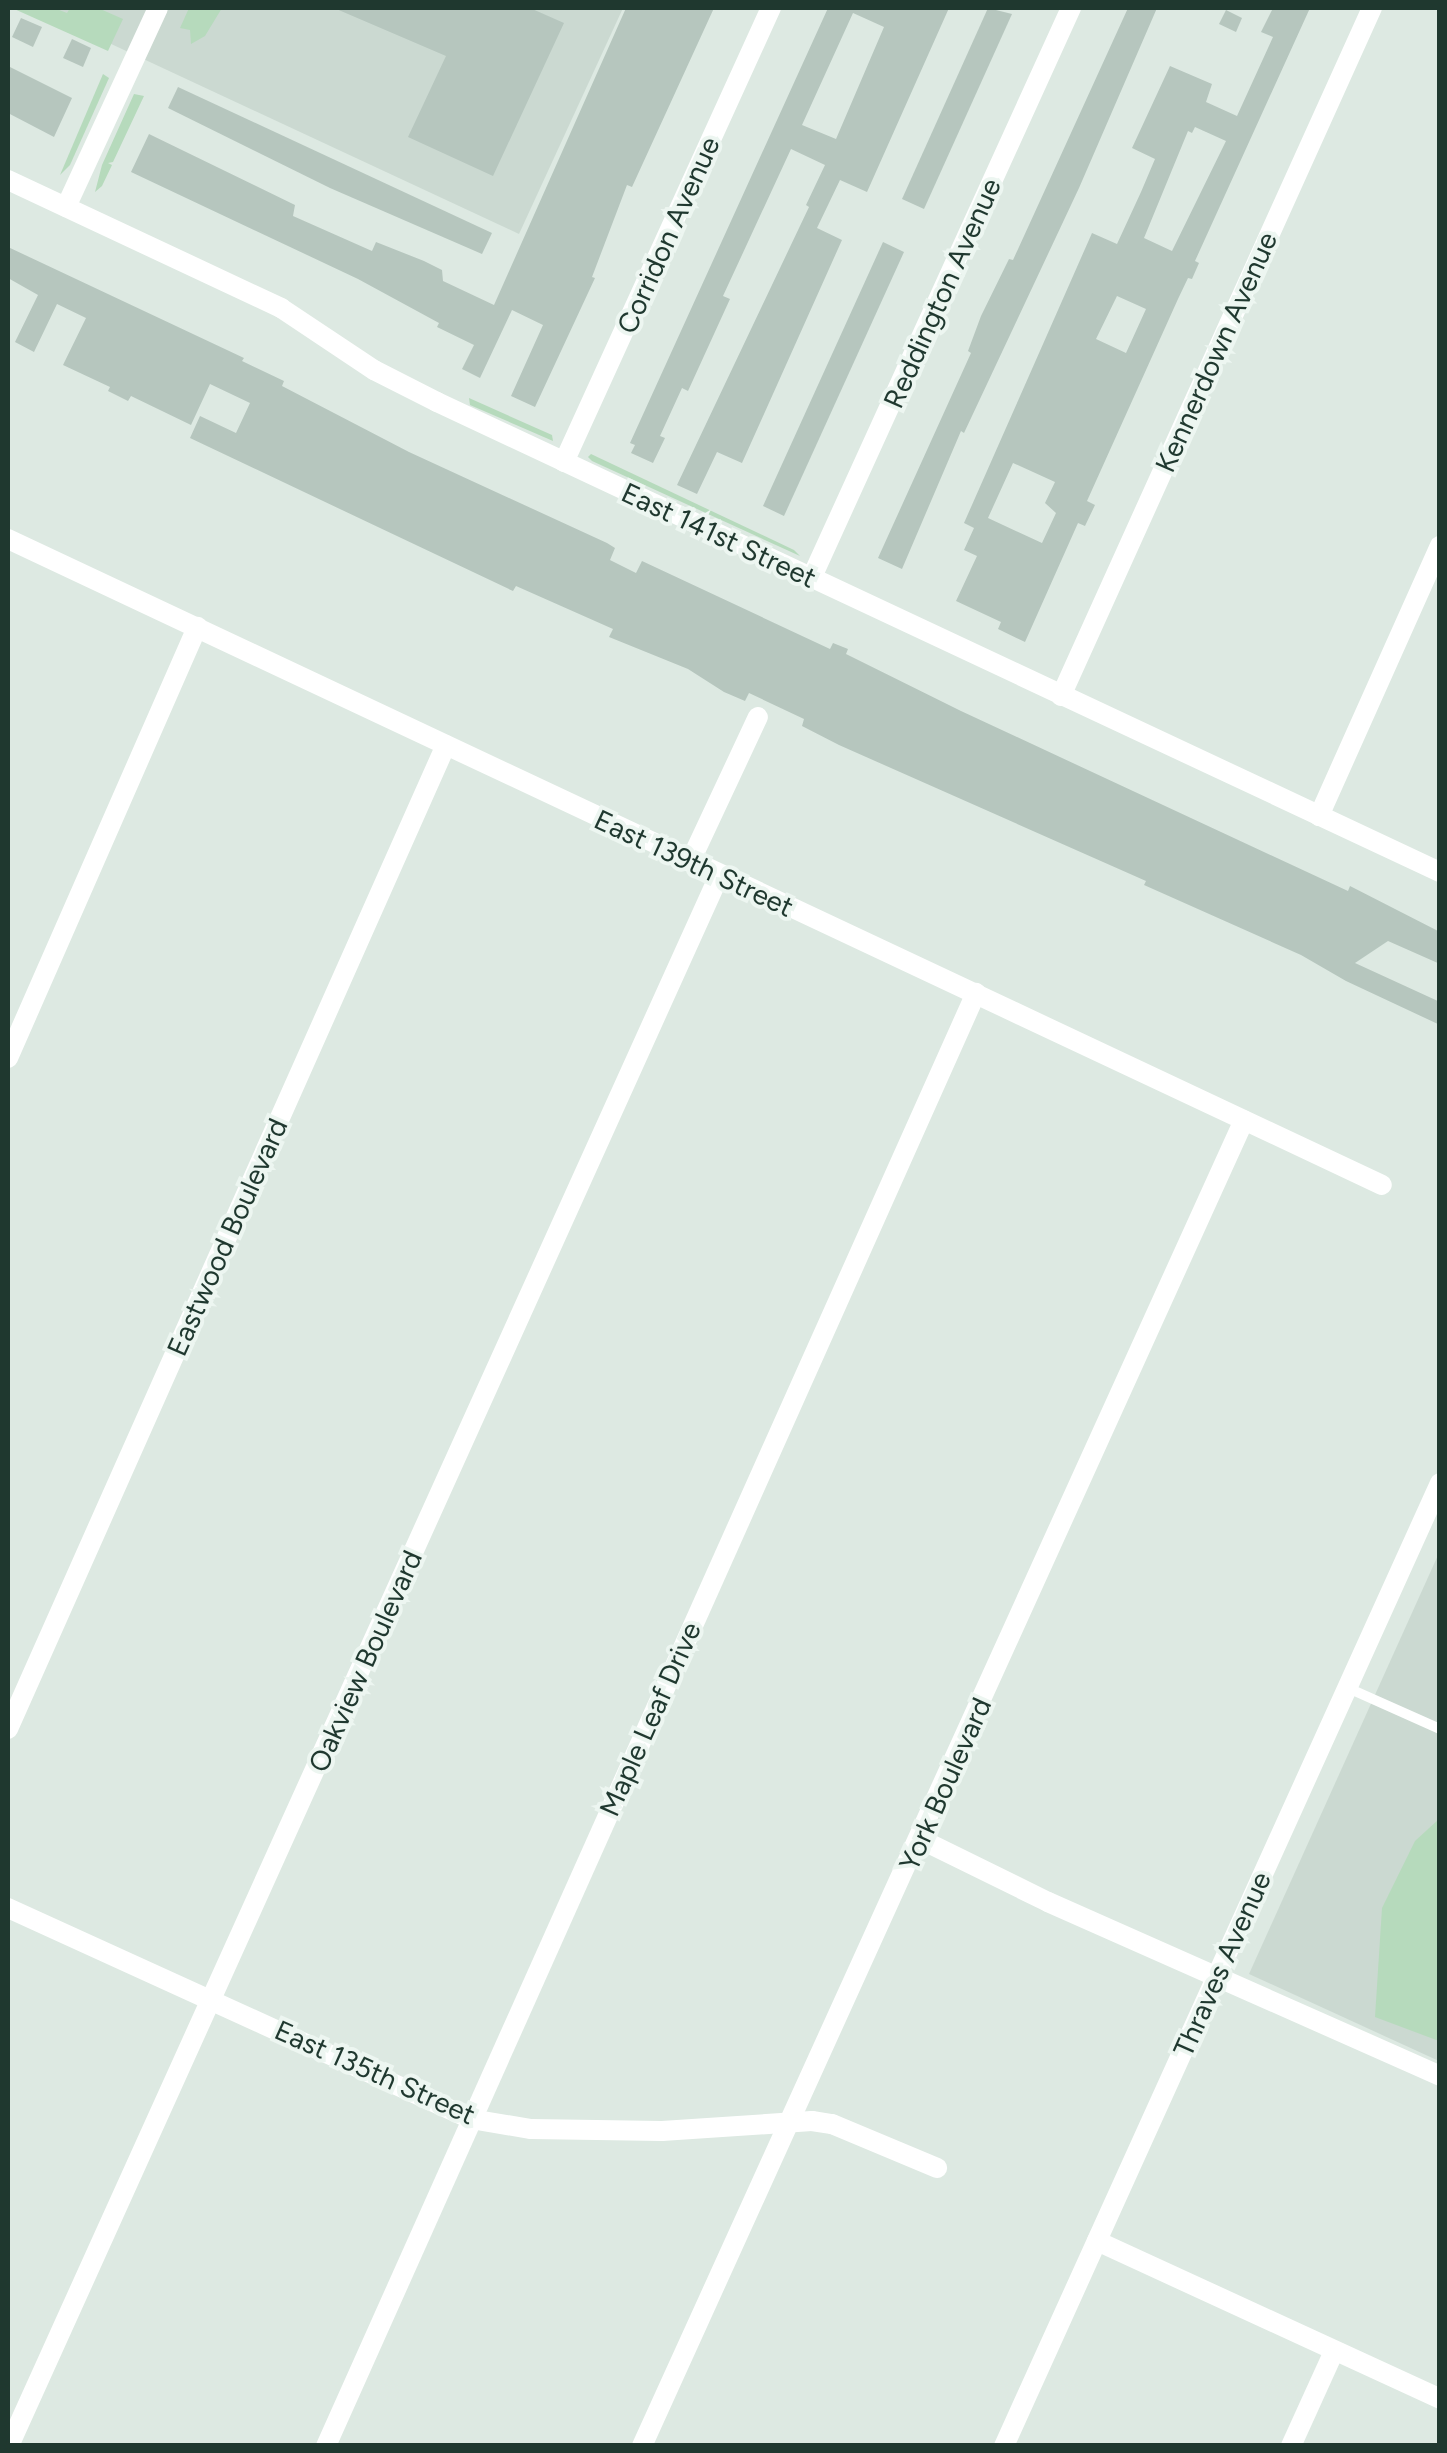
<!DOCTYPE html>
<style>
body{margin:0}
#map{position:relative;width:1447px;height:2453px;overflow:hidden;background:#dde9e2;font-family:Figtree,sans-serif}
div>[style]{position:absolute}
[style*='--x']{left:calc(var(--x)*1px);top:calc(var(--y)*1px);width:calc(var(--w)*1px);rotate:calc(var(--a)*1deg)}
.built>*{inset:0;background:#cbd9d1}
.green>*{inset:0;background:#b6dabc}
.building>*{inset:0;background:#b6c6be}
.service>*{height:10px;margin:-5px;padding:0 5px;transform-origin:5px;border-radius:5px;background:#fff}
.minor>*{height:20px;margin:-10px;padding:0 10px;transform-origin:10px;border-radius:10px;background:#fff}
span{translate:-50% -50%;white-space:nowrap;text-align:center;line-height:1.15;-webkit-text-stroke:8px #edf6f1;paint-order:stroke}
.street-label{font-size:28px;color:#1f382f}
.frame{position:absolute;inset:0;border:10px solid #1f382f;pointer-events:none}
</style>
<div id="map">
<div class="built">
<div style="clip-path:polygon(34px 8px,623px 8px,519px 234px)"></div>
<div style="clip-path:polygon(1439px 1553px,1439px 2061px,1249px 1974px)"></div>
</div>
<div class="green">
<div style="clip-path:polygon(12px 8px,54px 8px,67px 13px,70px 8px,98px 8px,123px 19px,108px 51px)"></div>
<div style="clip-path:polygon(189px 8px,222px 8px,205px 36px,191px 44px,190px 30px,180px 28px)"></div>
<div style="clip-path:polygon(103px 74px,109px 78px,70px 165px,60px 175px)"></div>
<div style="clip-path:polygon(134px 94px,144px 96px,113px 162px,108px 163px,112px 165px,102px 186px,95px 192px,102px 165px)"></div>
<div style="clip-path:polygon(469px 398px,552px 435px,553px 441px,470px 405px)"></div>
<div style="clip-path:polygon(591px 454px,794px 550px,800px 556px,592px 461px,588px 457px)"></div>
<div style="clip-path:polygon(1439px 1819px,1439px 2041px,1375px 2017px,1382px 1908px,1415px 1841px)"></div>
</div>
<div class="building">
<div style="clip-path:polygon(334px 8px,530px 8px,564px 23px,493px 176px,408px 137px,446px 56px)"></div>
<div style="clip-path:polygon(626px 8px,714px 8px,632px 187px,627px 185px,592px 277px,595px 278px,535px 407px,511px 396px,543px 325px,512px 310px,480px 378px,462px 369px,474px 345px,437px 327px,439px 323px,358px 279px,131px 172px,149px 134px,295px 205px,293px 216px,372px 251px,376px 242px,424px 261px,442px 270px,443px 281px,494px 305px)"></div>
<div style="clip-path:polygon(evenodd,828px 8px,949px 8px,867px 192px,840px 180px,817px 228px,842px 240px,742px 463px,717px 452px,697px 494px,677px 485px,809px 207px,806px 205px,825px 165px,791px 149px,723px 296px,730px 299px,688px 391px,682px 388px,660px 436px,665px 438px,653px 463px,631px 453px,635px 445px,630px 443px,828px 8px,853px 13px,884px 27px,836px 139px,802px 125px,853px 13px)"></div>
<div style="clip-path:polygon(988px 8px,1012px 14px,924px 209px,902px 199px)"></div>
<div style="clip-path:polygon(1128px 8px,1157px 8px,1079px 188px,964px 433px,961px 431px,902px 569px,878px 558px,971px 353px,968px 351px,981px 316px,1009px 259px,1013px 260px)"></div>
<div style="clip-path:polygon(evenodd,1273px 8px,1310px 8px,1195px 261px,1199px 263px,1192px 279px,1188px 278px,1178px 299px,1087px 501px,1095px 505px,1085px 526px,1078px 523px,1025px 642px,998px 629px,1001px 622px,956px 601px,977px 556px,964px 550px,974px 528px,964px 523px,1092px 233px,1117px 244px,1141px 192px,1155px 159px,1132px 148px,1170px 66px,1212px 84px,1206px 102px,1237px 116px,1273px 37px,1261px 32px,1273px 8px,1195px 127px,1226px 141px,1172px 251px,1144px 238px,1188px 131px,1192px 133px,1195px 127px,1273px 8px,1117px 296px,1146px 309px,1126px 353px,1096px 339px,1117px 296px,1273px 8px,1013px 463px,1055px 482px,1045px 503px,1056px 513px,1042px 543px,988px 518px,1013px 463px)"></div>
<div style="clip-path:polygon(1226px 10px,1242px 18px,1236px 32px,1219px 24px)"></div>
<div style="clip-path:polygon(21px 18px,42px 27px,33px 47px,12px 37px)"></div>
<div style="clip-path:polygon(72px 39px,91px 48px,83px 67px,63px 58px)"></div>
<div style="clip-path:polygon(8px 66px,72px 98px,54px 137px,8px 113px)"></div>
<div style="clip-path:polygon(178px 87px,492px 233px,482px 254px,330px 188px,168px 108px)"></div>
<div style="clip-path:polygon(883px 242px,904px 252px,784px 516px,763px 506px)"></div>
<div style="clip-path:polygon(8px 247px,244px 358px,242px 361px,284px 381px,282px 386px,409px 452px,607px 543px,615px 548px,610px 560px,636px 573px,642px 561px,830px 649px,833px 643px,848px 649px,846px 654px,961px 711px,1348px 891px,1350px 886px,1440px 932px,1440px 964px,1388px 941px,1355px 963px,1440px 1002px,1440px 1025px,1346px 981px,1301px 955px,1144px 885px,1146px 881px,839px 745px,802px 726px,804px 719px,749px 693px,745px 701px,724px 692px,688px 669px,609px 637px,613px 629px,516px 586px,513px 591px,190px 438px,200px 416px,236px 433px,250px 403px,210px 384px,191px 425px,131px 396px,128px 401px,108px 391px,110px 387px,63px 365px,86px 318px,57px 304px,34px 352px,15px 342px,38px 295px,8px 278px)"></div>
</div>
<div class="service">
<div style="--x:1348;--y:1688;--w:101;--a:24"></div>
</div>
<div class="minor">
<div style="--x:8;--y:180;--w:302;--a:25.1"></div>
<div style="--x:281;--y:308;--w:112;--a:33.7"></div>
<div style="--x:374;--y:370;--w:71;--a:26.9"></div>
<div style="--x:437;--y:402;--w:1108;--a:25.11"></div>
<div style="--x:66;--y:207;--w:219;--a:-65.2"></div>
<div style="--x:564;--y:462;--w:499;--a:-65.5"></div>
<div style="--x:8;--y:539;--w:1518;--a:25.18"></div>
<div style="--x:811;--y:579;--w:627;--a:-65.52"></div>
<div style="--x:1061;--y:696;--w:755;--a:-65.68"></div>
<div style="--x:1319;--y:816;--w:296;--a:-65.9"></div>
<div style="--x:690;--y:862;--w:160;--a:-64.9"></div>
<div style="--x:8;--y:1058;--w:471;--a:-66.3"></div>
<div style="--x:8;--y:1729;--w:1077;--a:-66.01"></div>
<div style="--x:920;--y:1839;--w:143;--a:26.2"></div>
<div style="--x:1048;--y:1902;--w:429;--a:23.9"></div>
<div style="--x:8;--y:1908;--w:509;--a:24.5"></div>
<div style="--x:471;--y:2119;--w:61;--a:9.5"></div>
<div style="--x:531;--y:2129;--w:131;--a:0.9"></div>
<div style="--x:662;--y:2131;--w:150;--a:-3.8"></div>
<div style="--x:812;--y:2121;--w:20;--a:9"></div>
<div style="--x:832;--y:2124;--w:114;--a:22.7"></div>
<div style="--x:1097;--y:2241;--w:378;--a:24.7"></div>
<div style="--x:9;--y:2446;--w:1723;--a:-65.67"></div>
<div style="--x:326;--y:2446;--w:1592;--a:-65.9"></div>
<div style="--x:642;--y:2446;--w:1456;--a:-65.58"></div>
<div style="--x:1004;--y:2446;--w:1057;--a:-65.64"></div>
<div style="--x:1291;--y:2446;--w:104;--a:-65.6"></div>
</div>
<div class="street-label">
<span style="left:668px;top:235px;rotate:-66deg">Corridon Avenue</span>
<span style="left:942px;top:293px;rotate:-66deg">Reddington Avenue</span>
<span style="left:1216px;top:352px;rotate:-66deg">Kennerdown Avenue</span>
<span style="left:719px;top:535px;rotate:25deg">East 141st Street</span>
<span style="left:694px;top:863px;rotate:25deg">East 139th Street</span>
<span style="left:227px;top:1237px;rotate:-66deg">Eastwood Boulevard</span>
<span style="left:365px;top:1661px;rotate:-66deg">Oakview Boulevard</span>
<span style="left:650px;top:1719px;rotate:-66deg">Maple Leaf Drive</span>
<span style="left:945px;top:1784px;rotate:-66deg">York Boulevard</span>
<span style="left:1222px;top:1964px;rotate:-66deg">Thraves Avenue</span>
<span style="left:375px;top:2072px;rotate:24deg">East 135th Street</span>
</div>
<div class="frame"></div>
</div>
